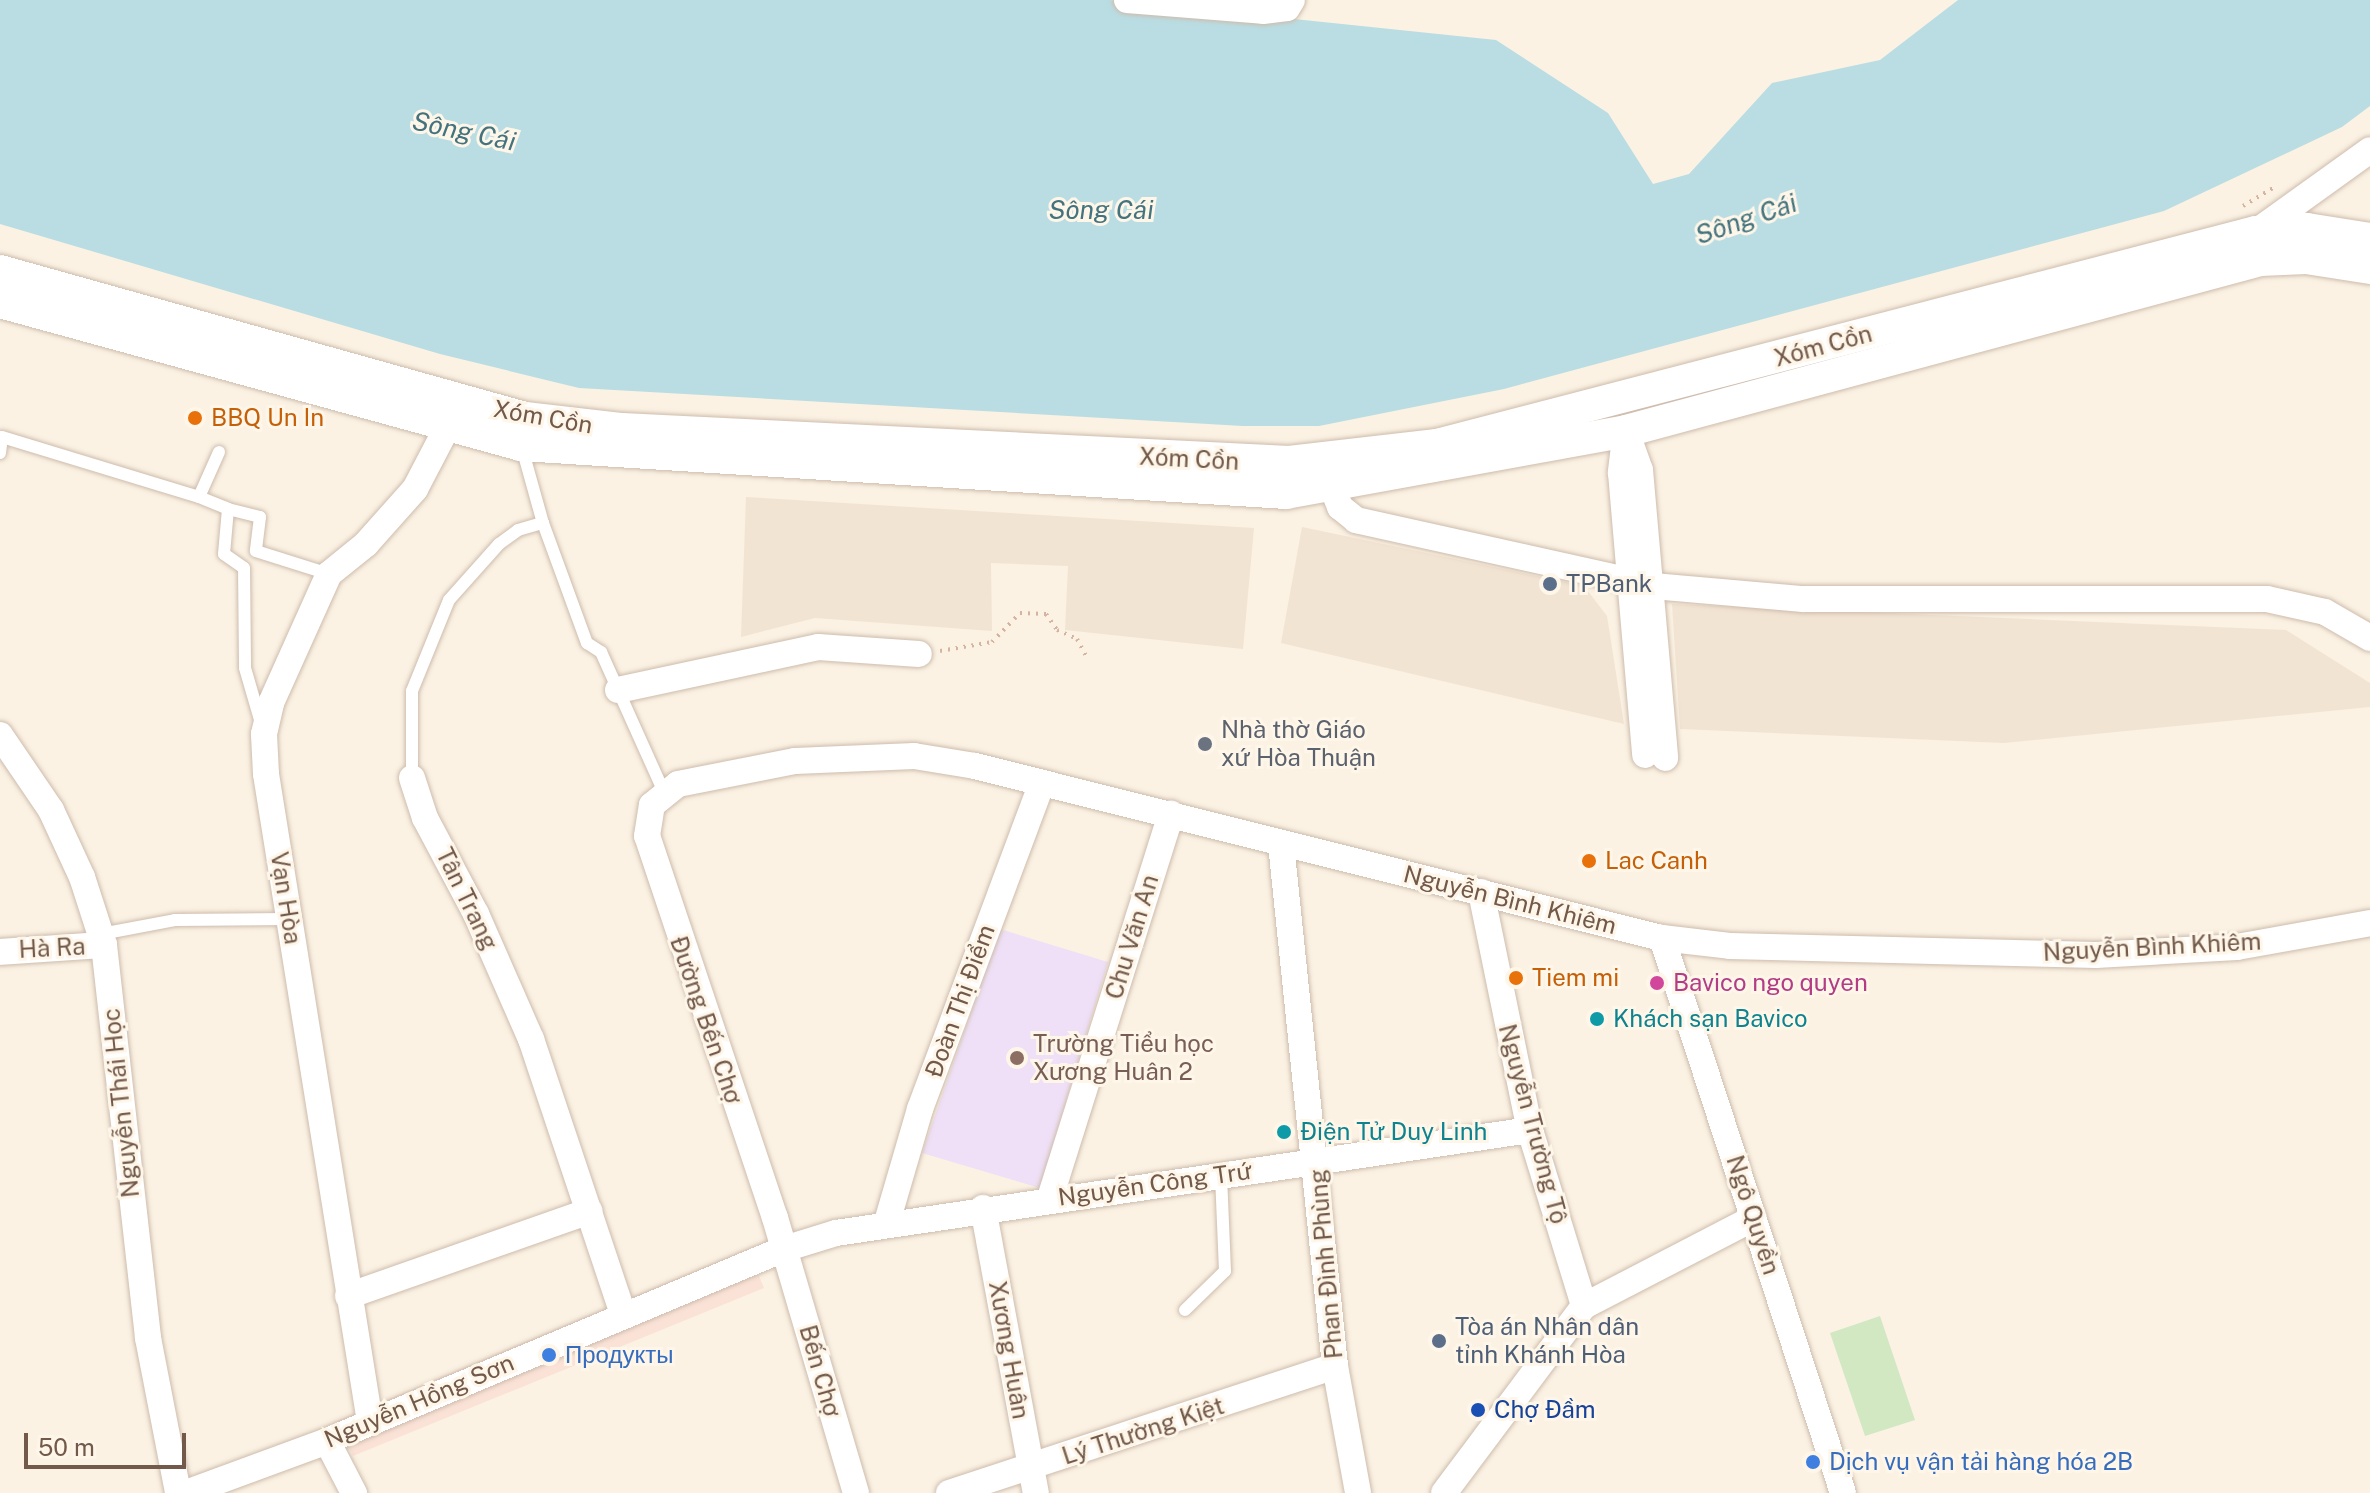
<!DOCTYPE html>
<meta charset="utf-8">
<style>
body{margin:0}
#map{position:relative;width:2370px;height:1493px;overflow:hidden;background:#fbf2e3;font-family:"Public Sans",sans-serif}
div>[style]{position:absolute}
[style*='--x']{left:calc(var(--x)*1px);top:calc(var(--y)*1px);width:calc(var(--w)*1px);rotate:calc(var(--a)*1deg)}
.residential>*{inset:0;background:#f2e4d2}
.commercial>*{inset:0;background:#fbe2d7}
.education>*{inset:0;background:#efe0f7}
.green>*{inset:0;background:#d1e8c3}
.water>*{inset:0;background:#b9dde3}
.path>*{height:4px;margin-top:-2px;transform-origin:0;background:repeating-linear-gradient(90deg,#d4b4a0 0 2px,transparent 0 8px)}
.roads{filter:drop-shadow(0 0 2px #cebcad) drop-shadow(0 0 2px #cebcad)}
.service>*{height:12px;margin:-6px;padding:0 6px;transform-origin:6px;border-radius:6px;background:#fff}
.minor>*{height:26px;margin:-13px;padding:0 13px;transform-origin:13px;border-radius:13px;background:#fff}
.tertiary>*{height:32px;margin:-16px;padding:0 16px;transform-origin:16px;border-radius:16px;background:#fff}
.dots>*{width:22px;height:22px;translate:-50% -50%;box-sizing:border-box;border:4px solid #fef6e9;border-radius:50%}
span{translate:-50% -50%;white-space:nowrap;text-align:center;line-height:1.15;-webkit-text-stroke:6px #fef6e9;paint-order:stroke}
.street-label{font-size:24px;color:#72594a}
.food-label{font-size:24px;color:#c56008}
.left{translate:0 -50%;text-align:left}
.service-label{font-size:24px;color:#4e5e75}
.worship-label{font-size:24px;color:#5b616d}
.hotel-label{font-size:24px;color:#b23c85}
.culture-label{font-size:24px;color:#0d838f}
.education-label{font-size:24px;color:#785e54}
.shop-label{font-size:24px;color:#366cbe}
.transit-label{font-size:24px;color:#164399}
.water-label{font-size:26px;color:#43737e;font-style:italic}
.scale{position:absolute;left:24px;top:1433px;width:162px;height:36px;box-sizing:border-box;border:4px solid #72594a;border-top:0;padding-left:10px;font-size:24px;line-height:28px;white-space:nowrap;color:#72594a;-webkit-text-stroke:6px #fef6e9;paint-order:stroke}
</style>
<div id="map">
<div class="residential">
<div style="clip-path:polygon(746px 497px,1254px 528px,1243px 649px,1065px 630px,1068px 566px,991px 563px,992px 631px,815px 618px,741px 637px)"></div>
<div style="clip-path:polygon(1302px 527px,1584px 586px,1607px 616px,1624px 724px,1281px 643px)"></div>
<div style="clip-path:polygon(1672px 604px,2286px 630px,2370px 683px,2370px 707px,2004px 743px,1680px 729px)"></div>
</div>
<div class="commercial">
<div style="clip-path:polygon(748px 1249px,764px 1288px,353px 1456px,337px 1421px)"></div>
</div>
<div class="education">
<div style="clip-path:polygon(1000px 929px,1108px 962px,1040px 1188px,922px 1153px)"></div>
</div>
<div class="green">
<div style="clip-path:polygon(1880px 1316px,1915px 1420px,1865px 1436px,1830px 1333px)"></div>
</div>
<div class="water">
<div style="clip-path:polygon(0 0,1110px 0,1496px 40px,1608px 113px,1653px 184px,1689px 174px,1772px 83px,1880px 60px,1958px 0,2370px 0,2370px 106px,2342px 127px,2164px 211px,1504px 389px,1319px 426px,1243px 426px,579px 388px,440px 354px,0 224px)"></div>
</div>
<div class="path">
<div style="--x:2243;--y:206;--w:35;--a:-31"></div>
<div style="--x:940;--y:651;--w:53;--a:-9.8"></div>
<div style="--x:992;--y:642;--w:40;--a:-46"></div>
<div style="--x:1020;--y:613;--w:26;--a:2"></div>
<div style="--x:1046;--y:614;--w:19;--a:55"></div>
<div style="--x:1057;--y:630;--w:22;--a:24"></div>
<div style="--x:1077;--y:639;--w:21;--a:62"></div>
</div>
<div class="roads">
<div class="service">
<div style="--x:522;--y:448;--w:78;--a:74.4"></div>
<div style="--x:543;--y:523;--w:128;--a:69.9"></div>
<div style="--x:587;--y:643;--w:17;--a:33"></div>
<div style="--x:601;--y:652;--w:154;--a:65.8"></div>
<div style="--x:219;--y:452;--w:49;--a:114"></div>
<div style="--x:199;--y:497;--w:31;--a:22"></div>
<div style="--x:228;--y:509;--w:45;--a:95.1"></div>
<div style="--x:224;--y:554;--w:24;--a:35"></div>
<div style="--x:244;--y:568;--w:100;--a:89.4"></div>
<div style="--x:245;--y:668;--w:57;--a:73.8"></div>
<div style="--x:0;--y:453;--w:16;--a:-83"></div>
<div style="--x:2;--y:437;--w:206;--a:16.9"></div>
<div style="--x:228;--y:509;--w:33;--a:14"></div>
<div style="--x:260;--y:517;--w:34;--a:97"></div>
<div style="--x:256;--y:551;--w:77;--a:17.5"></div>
<div style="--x:412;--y:778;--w:87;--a:-90"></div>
<div style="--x:412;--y:691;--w:98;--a:-67.9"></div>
<div style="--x:449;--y:600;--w:75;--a:-48.2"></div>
<div style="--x:499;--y:544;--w:24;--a:-36"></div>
<div style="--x:518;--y:530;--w:26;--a:-16"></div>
<div style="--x:101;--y:934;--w:75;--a:-10.7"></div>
<div style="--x:175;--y:920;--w:114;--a:-0.5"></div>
<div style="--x:1185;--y:1310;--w:56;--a:-44.3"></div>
<div style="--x:1225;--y:1271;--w:96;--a:-92.4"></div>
</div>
<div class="minor">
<div style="--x:1127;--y:0;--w:136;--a:4.6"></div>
<div style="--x:1263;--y:11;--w:24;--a:-7"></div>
<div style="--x:1287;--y:8;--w:9;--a:-58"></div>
<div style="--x:2256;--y:232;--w:140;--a:-35.7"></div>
<div style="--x:1626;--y:431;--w:41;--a:70.3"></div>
<div style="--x:1640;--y:470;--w:289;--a:85"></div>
<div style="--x:1625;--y:438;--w:35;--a:97"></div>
<div style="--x:1621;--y:473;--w:283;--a:85.1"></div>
<div style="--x:1332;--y:487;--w:22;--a:68"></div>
<div style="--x:1340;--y:507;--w:21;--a:39"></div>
<div style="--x:1356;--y:520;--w:304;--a:12.5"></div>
<div style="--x:1653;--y:586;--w:151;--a:5"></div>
<div style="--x:1803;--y:599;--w:464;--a:0"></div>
<div style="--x:2267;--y:599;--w:59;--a:12.6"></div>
<div style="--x:2325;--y:612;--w:52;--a:30"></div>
<div style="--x:618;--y:690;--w:205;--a:-12.1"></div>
<div style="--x:818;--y:647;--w:101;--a:4"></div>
<div style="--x:0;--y:735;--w:91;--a:55.8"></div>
<div style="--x:51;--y:810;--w:74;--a:65.2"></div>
<div style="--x:82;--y:877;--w:71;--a:72.1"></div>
<div style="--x:104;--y:945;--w:395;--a:83.6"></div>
<div style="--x:148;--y:1338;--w:158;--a:79"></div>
<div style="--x:412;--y:778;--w:42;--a:72"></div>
<div style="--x:425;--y:818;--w:109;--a:62"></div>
<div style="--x:476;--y:914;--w:137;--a:66.3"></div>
<div style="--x:531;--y:1039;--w:290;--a:71.5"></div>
<div style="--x:1281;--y:844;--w:525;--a:84.09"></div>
<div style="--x:1335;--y:1366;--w:129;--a:79.7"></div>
<div style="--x:1481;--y:892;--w:243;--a:78.4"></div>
<div style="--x:1530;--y:1130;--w:184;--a:72.9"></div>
<div style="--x:1662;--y:938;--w:584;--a:71.94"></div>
<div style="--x:0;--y:952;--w:104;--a:-3.9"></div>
<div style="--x:1050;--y:1198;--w:403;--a:-72.5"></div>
<div style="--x:983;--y:1208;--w:290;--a:79.5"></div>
<div style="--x:887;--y:1222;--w:118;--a:-73.7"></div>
<div style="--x:920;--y:1109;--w:348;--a:-69.5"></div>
<div style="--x:348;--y:1296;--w:256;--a:-19.4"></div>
<div style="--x:370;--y:1422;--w:656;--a:-99.12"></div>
<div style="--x:266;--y:774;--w:40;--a:-92.9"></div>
<div style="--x:264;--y:734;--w:32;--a:-77"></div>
<div style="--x:271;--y:703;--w:141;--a:-65.8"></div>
<div style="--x:329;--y:574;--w:48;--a:-39"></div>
<div style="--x:366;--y:544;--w:74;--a:-48.3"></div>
<div style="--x:415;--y:489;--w:71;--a:-62.4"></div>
<div style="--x:327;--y:1441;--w:59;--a:62.6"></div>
<div style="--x:186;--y:1493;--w:150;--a:-20.2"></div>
<div style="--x:327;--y:1441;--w:496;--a:-22.8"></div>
<div style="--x:784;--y:1249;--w:54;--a:-17.1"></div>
<div style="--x:836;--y:1233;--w:702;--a:-8.44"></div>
<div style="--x:856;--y:1493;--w:287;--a:-106.4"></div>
<div style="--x:775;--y:1218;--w:403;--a:-108.5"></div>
<div style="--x:647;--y:836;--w:31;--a:-81"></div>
<div style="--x:652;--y:805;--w:33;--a:-39"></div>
<div style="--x:678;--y:784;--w:119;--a:-11.1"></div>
<div style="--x:795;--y:761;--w:119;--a:-2.4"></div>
<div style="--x:914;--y:756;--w:62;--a:9.3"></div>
<div style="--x:975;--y:766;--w:708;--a:14.06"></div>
<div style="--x:1662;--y:938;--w:68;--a:6.7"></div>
<div style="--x:1730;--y:946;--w:366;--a:1.4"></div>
<div style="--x:2096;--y:955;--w:141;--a:-3.2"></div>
<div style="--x:2237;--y:947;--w:135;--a:-10.2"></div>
<div style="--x:949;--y:1493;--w:406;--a:-18.2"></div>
<div style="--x:1444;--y:1493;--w:234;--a:-53.2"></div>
<div style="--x:1584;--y:1306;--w:191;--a:-27.4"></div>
</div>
<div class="tertiary">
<div style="--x:0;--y:271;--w:545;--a:15.64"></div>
<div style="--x:525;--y:418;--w:98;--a:6.5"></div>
<div style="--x:622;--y:429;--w:668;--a:2.83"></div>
<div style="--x:1289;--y:462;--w:149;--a:-6.6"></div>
<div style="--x:1437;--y:445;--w:846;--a:-14.58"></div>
<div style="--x:2256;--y:232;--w:51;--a:-3.4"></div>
<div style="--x:2307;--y:229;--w:64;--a:9"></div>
<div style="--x:0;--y:302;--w:540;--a:15.35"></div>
<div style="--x:521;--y:445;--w:767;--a:3.59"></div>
<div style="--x:1286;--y:493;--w:346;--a:-10.3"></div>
<div style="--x:1626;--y:431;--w:657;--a:-15.09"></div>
<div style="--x:2260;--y:260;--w:46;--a:-2.5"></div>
<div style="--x:2306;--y:258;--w:65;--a:8.9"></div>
</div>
</div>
<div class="dots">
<div style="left:195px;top:418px;background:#e8710a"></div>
<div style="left:1550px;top:584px;background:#5c6f8a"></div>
<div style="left:1205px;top:744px;background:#6b7280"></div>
<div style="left:1589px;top:861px;background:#e8710a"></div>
<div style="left:1516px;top:978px;background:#e8710a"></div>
<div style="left:1657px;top:983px;background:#d1479c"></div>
<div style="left:1597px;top:1019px;background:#0f9aa8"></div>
<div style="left:1017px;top:1058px;background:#8d6e63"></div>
<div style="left:1284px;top:1132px;background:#0f9aa8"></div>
<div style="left:1439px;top:1341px;background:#5c6f8a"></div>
<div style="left:549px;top:1355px;background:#3f7fe0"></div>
<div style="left:1478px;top:1410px;background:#1a4fb4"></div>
<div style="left:1813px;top:1462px;background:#3f7fe0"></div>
</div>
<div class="street-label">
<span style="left:1823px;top:346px;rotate:-15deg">Xóm Cồn</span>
<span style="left:543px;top:417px;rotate:10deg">Xóm Cồn</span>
<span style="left:1189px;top:459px;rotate:3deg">Xóm Cồn</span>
<span style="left:286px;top:898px;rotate:81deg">Vạn Hòa</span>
<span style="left:467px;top:899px;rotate:64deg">Tân Trang</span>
<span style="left:1510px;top:900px;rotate:14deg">Nguyễn Bình Khiêm</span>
<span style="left:1132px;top:937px;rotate:-73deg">Chu Văn An</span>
<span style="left:2152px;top:947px;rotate:-3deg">Nguyễn Bình Khiêm</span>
<span style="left:52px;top:948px;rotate:-3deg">Hà Ra</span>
<span style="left:960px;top:1001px;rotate:-70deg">Đoàn Thị Điểm</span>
<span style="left:706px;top:1020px;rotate:71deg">Đường Bến Chợ</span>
<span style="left:121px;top:1103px;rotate:-96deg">Nguyễn Thái Học</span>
<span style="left:1533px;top:1124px;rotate:75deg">Nguyễn Trường Tộ</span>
<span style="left:1155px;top:1184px;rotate:-8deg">Nguyễn Công Trứ</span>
<span style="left:1753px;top:1215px;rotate:72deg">Ngô Quyền</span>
<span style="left:1326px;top:1264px;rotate:-95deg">Phan Đình Phùng</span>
<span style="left:1009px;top:1350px;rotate:80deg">Xương Huân</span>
<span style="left:820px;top:1371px;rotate:74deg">Bến Chợ</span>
<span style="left:419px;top:1401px;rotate:-23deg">Nguyễn Hồng Sơn</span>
<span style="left:1143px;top:1431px;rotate:-18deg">Lý Thường Kiệt</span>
</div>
<div class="food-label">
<span class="left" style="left:211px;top:418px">BBQ Un In</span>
<span class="left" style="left:1605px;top:861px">Lac Canh</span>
<span class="left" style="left:1532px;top:978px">Tiem mi</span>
</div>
<div class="service-label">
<span class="left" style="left:1566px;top:584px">TPBank</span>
<span class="left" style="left:1455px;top:1341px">Tòa án Nhân dân<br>tỉnh Khánh Hòa</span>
</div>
<div class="worship-label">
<span class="left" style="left:1221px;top:744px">Nhà thờ Giáo<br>xứ Hòa Thuận</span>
</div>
<div class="hotel-label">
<span class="left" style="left:1673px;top:983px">Bavico ngo quyen</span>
</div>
<div class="culture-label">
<span class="left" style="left:1613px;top:1019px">Khách sạn Bavico</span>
<span class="left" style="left:1300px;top:1132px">Điện Tử Duy Linh</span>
</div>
<div class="education-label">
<span class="left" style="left:1033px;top:1058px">Trường Tiểu học<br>Xương Huân 2</span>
</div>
<div class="shop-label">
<span class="left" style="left:565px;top:1355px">Продукты</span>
<span class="left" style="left:1829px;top:1462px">Dịch vụ vận tải hàng hóa 2B</span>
</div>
<div class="transit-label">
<span class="left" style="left:1494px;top:1410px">Chợ Đầm</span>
</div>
<div class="water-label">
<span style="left:464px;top:131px;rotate:12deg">Sông Cái</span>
<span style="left:1101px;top:210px">Sông Cái</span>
<span style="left:1746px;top:219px;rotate:-19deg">Sông Cái</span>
</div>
<div class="scale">50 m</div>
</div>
